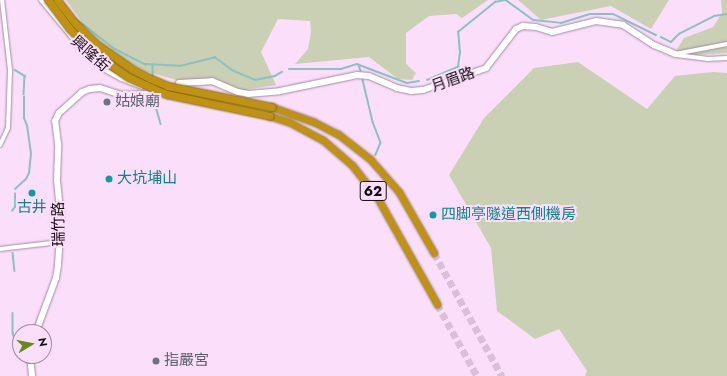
<!DOCTYPE html>
<meta charset="utf-8">
<style>
body{margin:0}
#map{position:relative;width:727px;height:376px;overflow:hidden;background:#fbdffa;font-family:Jost,"Noto Sans TC",sans-serif}
div>[style]{position:absolute}
[style*='--x']{left:calc(var(--x)*1px);top:calc(var(--y)*1px);width:calc(var(--w)*1px);rotate:calc(var(--a)*1deg)}
.green>*{inset:0;background:#c9d0b4}
.stream>*{height:1.5px;margin:-0.75px;padding:0 0.75px;transform-origin:0.75px;border-radius:0.75px;background:#8bc1c4}
.highway-tunnel>*{height:7px;margin-top:-3.5px;transform-origin:0;background:repeating-linear-gradient(90deg,#d9bfd8 0 7px,transparent 0 10.5px)}
.roads{filter:drop-shadow(0 0 1px #a48aa3) drop-shadow(0 0 1px #a48aa3)}
.street>*{height:4px;margin:-2px;padding:0 2px;transform-origin:2px;border-radius:2px;background:#fff}
.secondary>*{height:6px;margin:-3px;padding:0 3px;transform-origin:3px;border-radius:3px;background:#fff}
.highway>*{height:7px;margin:-3.5px;padding:0 3.5px;transform-origin:3.5px;border-radius:3.5px;background:#bf9311}
.bridges{filter:drop-shadow(0 0 1px #846412) drop-shadow(0 0 1px #846412)}
.highway-bridge>*{height:7px;margin:-3.5px;padding:0 3.5px;transform-origin:3.5px;border-radius:3.5px;background:#bf9311}
.dots>*{width:11px;height:11px;translate:-50% -50%;box-sizing:border-box;border:2px solid #fbdffa;border-radius:50%}
span{translate:-50% -50%;white-space:nowrap;text-align:center;line-height:1.15;-webkit-text-stroke:4px #fbdffa;paint-order:stroke}
.shield-label span{padding:1px 3px;background:#fbdffa;border:1px solid;border-radius:3px;-webkit-text-stroke-width:0}
.shield-label{font-size:14px;color:#160c15;font-weight:700}
.street-label{font-size:15px;color:#160c15}
.worship-label{font-size:15px;color:#5b616d}
.left{translate:0 -50%;text-align:left}
.culture-label{font-size:15px;color:#0d838f}
.north{position:absolute;left:12px;top:324px;width:40px;height:40px;box-sizing:border-box;background:#fbdffa;border:1px solid #9f8b9e;border-radius:50%;rotate:80deg;font-size:11px;font-weight:700;line-height:16px;text-align:center;color:#160c15}
.north::after{content:'';display:block;margin:auto;width:14px;height:18px;background:#658b16;clip-path:polygon(50% 0,100% 100%,50% 72%,0 100%)}
</style>
<div id="map">
<div class="green">
<div style="clip-path:polygon(66px 0,488px 0,462px 18px,456px 14px,429px 16px,406px 33px,406px 64px,416px 73px,412px 80px,398px 79px,369px 57px,295px 64px,308px 49px,311px 32px,310px 21px,278px 19px,261px 52px,276px 85px,239px 91px,212px 78px,180px 81px,148px 72px,122px 59px,105px 48px,84px 25px)"></div>
<div style="clip-path:polygon(518px 0,669px 0,651px 29px,611px 6px,541px 20px)"></div>
<div style="clip-path:polygon(721px 0,727px 0,727px 53px,696px 55px,676px 51px,684px 38px,713px 27px,722px 13px)"></div>
<div style="clip-path:polygon(578px 62px,647px 109px,675px 76px,713px 72px,727px 73px,727px 376px,585px 376px,587px 371px,559px 329px,535px 339px,497px 311px,491px 248px,449px 175px,484px 118px,534px 68px)"></div>
</div>
<div class="stream">
<div style="--x:506;--y:0;--w:34;--a:36"></div>
<div style="--x:534;--y:20;--w:27;--a:6"></div>
<div style="--x:561;--y:23;--w:30;--a:-17"></div>
<div style="--x:590;--y:14;--w:23;--a:0"></div>
<div style="--x:613;--y:14;--w:48;--a:26"></div>
<div style="--x:75;--y:18;--w:51;--a:37.8"></div>
<div style="--x:115;--y:49;--w:34;--a:27"></div>
<div style="--x:145;--y:64;--w:35;--a:3"></div>
<div style="--x:180;--y:66;--w:36;--a:-14"></div>
<div style="--x:215;--y:57;--w:21;--a:37"></div>
<div style="--x:232;--y:70;--w:25;--a:23"></div>
<div style="--x:255;--y:80;--w:20;--a:-11"></div>
<div style="--x:275;--y:76;--w:8;--a:-30"></div>
<div style="--x:661;--y:37;--w:11;--a:27"></div>
<div style="--x:671;--y:42;--w:11;--a:-45"></div>
<div style="--x:679;--y:34;--w:39;--a:-27"></div>
<div style="--x:714;--y:16;--w:13;--a:-9"></div>
<div style="--x:153;--y:65;--w:12;--a:90"></div>
<div style="--x:359;--y:65;--w:6;--a:72"></div>
<div style="--x:289;--y:69;--w:52;--a:0"></div>
<div style="--x:341;--y:69;--w:17;--a:-17"></div>
<div style="--x:357;--y:64;--w:53;--a:20.8"></div>
<div style="--x:407;--y:83;--w:12;--a:-9"></div>
<div style="--x:15;--y:70;--w:12;--a:31"></div>
<div style="--x:25;--y:76;--w:18;--a:93"></div>
<div style="--x:363;--y:80;--w:43;--a:76.6"></div>
<div style="--x:373;--y:122;--w:22;--a:69"></div>
<div style="--x:381;--y:143;--w:13;--a:113"></div>
<div style="--x:427;--y:80;--w:34;--a:-23"></div>
<div style="--x:458;--y:67;--w:14;--a:-82"></div>
<div style="--x:460;--y:53;--w:21;--a:-95"></div>
<div style="--x:458;--y:32;--w:48;--a:-39"></div>
<div style="--x:495;--y:2;--w:10;--a:-11"></div>
<div style="--x:153;--y:96;--w:29;--a:74"></div>
<div style="--x:15;--y:189;--w:15;--a:-42"></div>
<div style="--x:26;--y:179;--w:7;--a:-63"></div>
<div style="--x:29;--y:173;--w:19;--a:-84"></div>
<div style="--x:31;--y:154;--w:28;--a:-98"></div>
<div style="--x:27;--y:126;--w:9;--a:-111"></div>
<div style="--x:24;--y:118;--w:21;--a:-90"></div>
<div style="--x:12;--y:211;--w:5;--a:-53"></div>
<div style="--x:15;--y:207;--w:13;--a:-90"></div>
<div style="--x:13;--y:253;--w:18;--a:84"></div>
<div style="--x:13;--y:313;--w:20;--a:90"></div>
<div style="--x:13;--y:333;--w:6;--a:72"></div>
<div style="--x:15;--y:339;--w:6;--a:39"></div>
</div>
<div class="highway-tunnel">
<div style="--x:434;--y:253;--w:141;--a:61.1"></div>
<div style="--x:437;--y:304;--w:82;--a:60.9"></div>
</div>
<div class="roads">
<div class="street">
<div style="--x:41;--y:0;--w:65;--a:50.6"></div>
<div style="--x:82;--y:50;--w:30;--a:41"></div>
<div style="--x:105;--y:70;--w:18;--a:29"></div>
<div style="--x:121;--y:79;--w:22;--a:21"></div>
<div style="--x:675;--y:54;--w:53;--a:-10.9"></div>
<div style="--x:676;--y:55;--w:31;--a:7"></div>
<div style="--x:707;--y:59;--w:20;--a:-3"></div>
<div style="--x:0;--y:145;--w:19;--a:-65"></div>
<div style="--x:8;--y:128;--w:58;--a:-88"></div>
<div style="--x:10;--y:70;--w:70;--a:-96.5"></div>
<div style="--x:0;--y:249;--w:60;--a:-6.7"></div>
</div>
<div class="secondary">
<div style="--x:179;--y:83;--w:33;--a:-3"></div>
<div style="--x:212;--y:81;--w:28;--a:23"></div>
<div style="--x:238;--y:92;--w:10;--a:11"></div>
<div style="--x:248;--y:94;--w:32;--a:-5"></div>
<div style="--x:280;--y:91;--w:79;--a:-11.7"></div>
<div style="--x:357;--y:75;--w:12;--a:5"></div>
<div style="--x:369;--y:76;--w:30;--a:23"></div>
<div style="--x:397;--y:88;--w:14;--a:12"></div>
<div style="--x:411;--y:91;--w:12;--a:-5"></div>
<div style="--x:423;--y:90;--w:67;--a:-19.2"></div>
<div style="--x:486;--y:68;--w:49;--a:-52.4"></div>
<div style="--x:516;--y:29;--w:8;--a:-23"></div>
<div style="--x:523;--y:26;--w:13;--a:4"></div>
<div style="--x:536;--y:27;--w:17;--a:17"></div>
<div style="--x:552;--y:32;--w:45;--a:-14"></div>
<div style="--x:596;--y:21;--w:27;--a:8"></div>
<div style="--x:623;--y:25;--w:37;--a:33"></div>
<div style="--x:654;--y:45;--w:23;--a:23"></div>
<div style="--x:36;--y:332;--w:58;--a:-69.7"></div>
<div style="--x:56;--y:278;--w:13;--a:-81"></div>
<div style="--x:58;--y:265;--w:44;--a:-86.1"></div>
<div style="--x:61;--y:221;--w:41;--a:-95.6"></div>
<div style="--x:57;--y:180;--w:36;--a:-88"></div>
<div style="--x:58;--y:144;--w:23;--a:-97"></div>
<div style="--x:55;--y:121;--w:9;--a:-63"></div>
<div style="--x:59;--y:113;--w:31;--a:-42"></div>
<div style="--x:82;--y:92;--w:9;--a:-21"></div>
<div style="--x:90;--y:89;--w:10;--a:-6"></div>
<div style="--x:100;--y:88;--w:22;--a:18"></div>
<div style="--x:121;--y:95;--w:26;--a:-2"></div>
<div style="--x:30;--y:356;--w:20;--a:84"></div>
</div>
<div class="highway">
<div style="--x:272;--y:107;--w:45;--a:19.7"></div>
<div style="--x:314;--y:122;--w:27;--a:27"></div>
<div style="--x:338;--y:134;--w:41;--a:38"></div>
<div style="--x:370;--y:159;--w:44;--a:48.7"></div>
<div style="--x:399;--y:192;--w:70;--a:60.2"></div>
<div style="--x:270;--y:116;--w:20;--a:18"></div>
<div style="--x:289;--y:122;--w:38;--a:28"></div>
<div style="--x:323;--y:140;--w:38;--a:41"></div>
<div style="--x:352;--y:165;--w:41;--a:52"></div>
<div style="--x:377;--y:197;--w:123;--a:60.7"></div>
</div>
</div>
<div class="bridges">
<div class="highway-bridge">
<div style="--x:48;--y:0;--w:35;--a:53"></div>
<div style="--x:69;--y:28;--w:32;--a:46"></div>
<div style="--x:91;--y:51;--w:45;--a:35.1"></div>
<div style="--x:128;--y:77;--w:42;--a:24.1"></div>
<div style="--x:166;--y:94;--w:106;--a:11.9"></div>
<div style="--x:57;--y:0;--w:29;--a:52"></div>
<div style="--x:75;--y:23;--w:30;--a:45"></div>
<div style="--x:96;--y:44;--w:44;--a:34.8"></div>
<div style="--x:132;--y:69;--w:19;--a:28"></div>
<div style="--x:149;--y:78;--w:21;--a:23"></div>
<div style="--x:168;--y:86;--w:106;--a:11.4"></div>
</div>
</div>
<div class="dots">
<div style="left:107px;top:102px;background:#6b7280"></div>
<div style="left:109px;top:179px;background:#0f9aa8"></div>
<div style="left:32px;top:193px;background:#0f9aa8"></div>
<div style="left:433px;top:215px;background:#0f9aa8"></div>
<div style="left:156px;top:361px;background:#6b7280"></div>
</div>
<div class="shield-label">
<span style="left:373px;top:191px">62</span>
</div>
<div class="street-label">
<span style="left:90px;top:54px;rotate:42deg">興隆街</span>
<span style="left:453px;top:80px;rotate:-20deg">月眉路</span>
<span style="left:59px;top:224px;rotate:-91deg">瑞竹路</span>
</div>
<div class="worship-label">
<span class="left" style="left:115px;top:102px">姑娘廟</span>
<span class="left" style="left:164px;top:361px">指嚴宮</span>
</div>
<div class="culture-label">
<span class="left" style="left:117px;top:179px">大坑埔山</span>
<span style="left:32px;top:208px">古井</span>
<span class="left" style="left:441px;top:215px">四脚亭隧道西側機房</span>
</div>
<div class="north">N</div>
</div>
